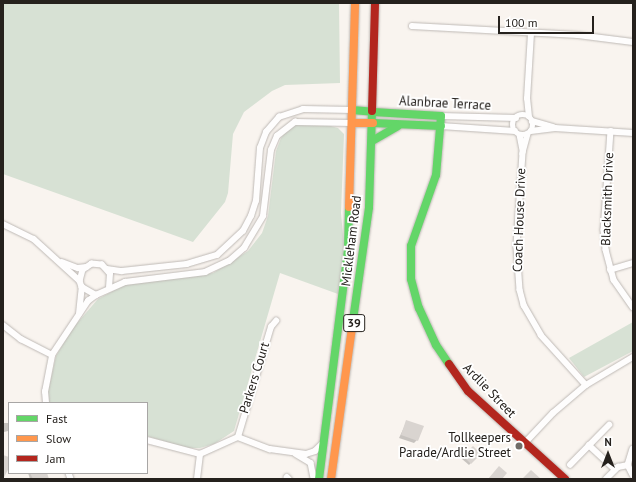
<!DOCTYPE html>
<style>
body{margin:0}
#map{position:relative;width:636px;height:482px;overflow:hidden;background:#f9f4ef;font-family:"PT Sans",sans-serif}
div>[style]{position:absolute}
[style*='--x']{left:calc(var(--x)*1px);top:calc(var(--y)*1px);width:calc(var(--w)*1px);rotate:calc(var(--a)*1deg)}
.green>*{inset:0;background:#d7e1d4}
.shadow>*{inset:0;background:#0003}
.building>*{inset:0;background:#d9d4d0}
.roads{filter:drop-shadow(0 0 1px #beb9b5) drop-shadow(0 0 1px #beb9b5)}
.street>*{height:5.5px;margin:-2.75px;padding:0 2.75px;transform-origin:2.75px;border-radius:2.75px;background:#fefdfd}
.street>.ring{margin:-2.75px;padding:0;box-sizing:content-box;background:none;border:5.5px solid #fefdfd;border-radius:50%}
.fast>*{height:8px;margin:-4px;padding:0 4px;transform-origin:4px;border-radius:4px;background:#63d668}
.slow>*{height:8px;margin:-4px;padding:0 4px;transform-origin:4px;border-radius:4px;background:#ff974d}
.jam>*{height:8px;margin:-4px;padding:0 4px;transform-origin:4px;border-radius:4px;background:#b3261e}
.dots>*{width:11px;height:11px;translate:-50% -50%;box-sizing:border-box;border:2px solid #fff;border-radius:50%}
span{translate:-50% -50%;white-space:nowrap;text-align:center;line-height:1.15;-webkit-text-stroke:3.5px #fff;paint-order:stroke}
.shield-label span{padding:1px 3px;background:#fff;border:1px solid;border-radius:3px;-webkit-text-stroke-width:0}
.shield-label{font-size:12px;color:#25211d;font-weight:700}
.street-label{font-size:13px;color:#25211d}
.poi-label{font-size:13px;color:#25211d}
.right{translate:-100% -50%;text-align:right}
.frame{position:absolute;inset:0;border:4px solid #25211d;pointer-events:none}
.legend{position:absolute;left:8px;top:402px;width:140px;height:72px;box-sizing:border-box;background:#fff;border:1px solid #a8a6a5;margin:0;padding:5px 7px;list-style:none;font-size:12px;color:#25211d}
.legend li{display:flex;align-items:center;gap:8px;height:20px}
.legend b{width:20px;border:1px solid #a8a6a5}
.north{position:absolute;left:588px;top:434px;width:40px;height:40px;-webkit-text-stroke:3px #fff;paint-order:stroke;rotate:0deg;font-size:11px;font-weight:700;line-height:16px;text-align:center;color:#25211d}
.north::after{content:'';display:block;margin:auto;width:14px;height:18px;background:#25211d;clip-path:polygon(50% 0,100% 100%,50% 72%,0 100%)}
.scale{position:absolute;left:498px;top:16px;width:96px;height:18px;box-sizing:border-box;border:2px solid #25211d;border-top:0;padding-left:5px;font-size:12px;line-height:14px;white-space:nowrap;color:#25211d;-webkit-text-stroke:3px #fff;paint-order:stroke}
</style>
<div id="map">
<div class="green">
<div style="clip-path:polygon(3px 3px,339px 3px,340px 83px,285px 85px,272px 91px,244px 112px,233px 134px,228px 193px,225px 202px,193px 242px,3px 174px)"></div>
<div style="clip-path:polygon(298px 124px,323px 124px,338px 128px,344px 134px,341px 213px,344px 246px,338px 294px,280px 273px,234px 431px,214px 444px,200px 448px,186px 448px,147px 436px,147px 403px,49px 403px,48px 392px,56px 356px,72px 329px,98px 299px,126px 284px,213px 273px,248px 251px,262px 233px,268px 216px,276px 151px,281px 138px,288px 129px)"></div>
<div style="clip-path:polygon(633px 322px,633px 351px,584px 377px,569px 358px)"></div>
</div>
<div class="shadow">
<div style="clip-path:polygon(407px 421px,417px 440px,414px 443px,399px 438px)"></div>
<div style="clip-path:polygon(4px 423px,9px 423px,9px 435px,8px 431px,4px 432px)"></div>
<div style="clip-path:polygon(473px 448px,479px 454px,469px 465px,462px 459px)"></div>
<div style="clip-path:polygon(24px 473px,45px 473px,46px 479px,30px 479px,28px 473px)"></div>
</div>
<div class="building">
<div style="clip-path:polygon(406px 420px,424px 426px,418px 441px,401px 435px)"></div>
<div style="clip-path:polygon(473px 446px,481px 454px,471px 464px,463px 456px)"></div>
<div style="clip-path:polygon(3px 455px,9px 457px,9px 468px,3px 479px)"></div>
<div style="clip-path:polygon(499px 466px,507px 473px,502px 479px,488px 479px)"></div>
<div style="clip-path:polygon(531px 470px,541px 479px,522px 479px)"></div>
<div style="clip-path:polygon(30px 473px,47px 473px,49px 479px,33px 479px)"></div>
</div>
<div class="roads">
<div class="street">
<div style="--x:412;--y:26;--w:166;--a:3.1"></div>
<div style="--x:578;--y:35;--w:55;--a:7.3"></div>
<div class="ring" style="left:513px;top:115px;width:14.5px;height:14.5px"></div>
<div style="--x:441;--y:116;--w:75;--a:1.5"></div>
<div style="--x:529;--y:117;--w:18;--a:-96"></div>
<div style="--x:527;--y:99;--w:65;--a:-86.5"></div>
<div style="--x:532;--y:121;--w:22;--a:16"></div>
<div style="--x:441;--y:126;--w:74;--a:3.9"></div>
<div style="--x:531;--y:131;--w:24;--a:-7"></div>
<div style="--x:555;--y:128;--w:78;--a:3.7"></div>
<div style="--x:611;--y:131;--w:99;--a:94"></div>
<div style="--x:604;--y:230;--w:20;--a:84"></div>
<div style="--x:606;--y:250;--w:31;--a:75"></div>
<div style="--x:614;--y:280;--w:33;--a:55"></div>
<div style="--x:528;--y:134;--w:20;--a:105"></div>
<div style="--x:523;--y:153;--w:94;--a:93.7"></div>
<div style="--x:517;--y:247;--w:43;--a:86"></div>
<div style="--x:520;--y:290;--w:16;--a:75"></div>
<div style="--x:524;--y:305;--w:34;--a:60"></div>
<div style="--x:541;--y:335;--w:67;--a:48"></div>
<div style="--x:520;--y:135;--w:16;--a:79"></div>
<div style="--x:3;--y:224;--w:34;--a:26"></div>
<div style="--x:34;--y:239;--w:62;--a:42.4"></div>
<div style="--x:62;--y:262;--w:17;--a:21"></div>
<div style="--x:78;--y:268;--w:8;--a:-7"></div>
<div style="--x:107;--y:269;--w:15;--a:8"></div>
<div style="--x:122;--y:271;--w:65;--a:-6.1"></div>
<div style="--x:187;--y:264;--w:31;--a:-17"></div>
<div style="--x:217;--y:255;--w:35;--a:-43"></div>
<div style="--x:243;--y:231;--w:17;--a:-62"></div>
<div style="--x:251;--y:216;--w:16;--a:-72"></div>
<div style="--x:256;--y:201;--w:53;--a:-85.7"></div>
<div style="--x:260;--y:148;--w:17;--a:-69"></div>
<div style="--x:266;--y:132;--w:20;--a:-49"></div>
<div style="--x:279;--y:117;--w:25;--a:-18"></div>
<div style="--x:303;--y:109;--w:49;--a:1.2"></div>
<div style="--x:610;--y:270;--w:24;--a:-17"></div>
<div style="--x:109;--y:288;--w:14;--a:-86"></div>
<div style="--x:110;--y:274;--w:12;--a:-132"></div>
<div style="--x:102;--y:265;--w:10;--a:-174"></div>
<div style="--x:92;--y:264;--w:11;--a:146"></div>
<div style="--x:83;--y:270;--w:11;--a:105"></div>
<div style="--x:80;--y:281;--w:6;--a:72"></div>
<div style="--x:82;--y:287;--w:16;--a:30"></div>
<div style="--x:96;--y:295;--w:32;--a:-24"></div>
<div style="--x:125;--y:282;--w:81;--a:-7.1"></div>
<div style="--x:205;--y:272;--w:26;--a:-25"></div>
<div style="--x:229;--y:261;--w:20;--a:-41"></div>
<div style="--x:244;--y:248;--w:37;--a:-59"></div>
<div style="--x:263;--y:216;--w:66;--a:-83.1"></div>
<div style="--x:271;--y:150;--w:15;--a:-67"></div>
<div style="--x:277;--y:136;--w:23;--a:-38"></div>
<div style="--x:295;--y:122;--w:57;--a:1"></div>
<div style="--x:79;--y:314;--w:27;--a:-84"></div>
<div style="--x:3;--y:325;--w:23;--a:38"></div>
<div style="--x:21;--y:339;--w:35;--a:27"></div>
<div style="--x:46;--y:403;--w:11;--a:-95"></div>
<div style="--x:45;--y:392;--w:38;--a:-79"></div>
<div style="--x:52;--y:355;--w:65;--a:-56.3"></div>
<div style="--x:88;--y:301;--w:10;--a:-37"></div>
<div style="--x:238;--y:437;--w:115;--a:-73.3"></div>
<div style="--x:271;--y:327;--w:8;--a:-50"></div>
<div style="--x:147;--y:440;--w:55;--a:14.8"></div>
<div style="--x:200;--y:454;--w:42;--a:-24.1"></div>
<div style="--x:238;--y:437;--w:34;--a:21"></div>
<div style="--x:270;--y:449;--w:36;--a:8"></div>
<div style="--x:306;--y:454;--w:9;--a:-18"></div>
<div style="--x:315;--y:451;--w:11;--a:-45"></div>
<div style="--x:524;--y:444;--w:42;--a:-46.9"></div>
<div style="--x:553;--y:413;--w:43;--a:-40.3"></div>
<div style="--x:586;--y:385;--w:55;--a:-30.8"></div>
<div style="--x:589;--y:445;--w:35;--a:43"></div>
<div style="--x:633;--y:449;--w:17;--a:107"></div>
<div style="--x:628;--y:465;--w:11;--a:63"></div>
<div style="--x:296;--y:454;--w:17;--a:31"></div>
<div style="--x:311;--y:463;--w:16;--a:79"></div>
<div style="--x:570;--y:465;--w:56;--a:-45.7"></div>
<div style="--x:69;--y:473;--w:6;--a:72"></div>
<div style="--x:287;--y:477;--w:3;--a:45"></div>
<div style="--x:197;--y:479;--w:25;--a:-83"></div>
<div style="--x:606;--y:479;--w:17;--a:-45"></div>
<div style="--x:618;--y:467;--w:10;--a:-11"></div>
</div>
<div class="fast">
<div style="--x:352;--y:110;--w:21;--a:5"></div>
<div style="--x:373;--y:112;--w:68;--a:3.4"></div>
<div style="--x:441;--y:116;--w:59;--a:94.8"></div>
<div style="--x:436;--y:175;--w:75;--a:109.4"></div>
<div style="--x:411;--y:246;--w:33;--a:90"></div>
<div style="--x:411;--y:279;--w:30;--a:75"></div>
<div style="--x:419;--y:308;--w:41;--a:65.3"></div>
<div style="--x:436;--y:345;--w:23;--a:56"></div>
<div style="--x:373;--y:123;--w:68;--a:2.5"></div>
<div style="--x:372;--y:141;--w:30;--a:-30"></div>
<div style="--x:352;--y:327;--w:121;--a:-81.9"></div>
<div style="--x:369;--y:207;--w:96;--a:-88.2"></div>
<div style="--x:319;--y:479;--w:232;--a:-82.8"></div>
<div style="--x:348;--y:249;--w:42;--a:-88.6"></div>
</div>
<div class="slow">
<div style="--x:352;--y:123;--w:21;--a:0"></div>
<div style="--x:349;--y:207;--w:204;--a:-88.3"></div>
<div style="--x:331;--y:479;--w:153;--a:-82.1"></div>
</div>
<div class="jam">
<div style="--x:372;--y:111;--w:108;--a:-88.4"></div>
<div style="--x:449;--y:364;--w:33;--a:55"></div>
<div style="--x:468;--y:391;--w:131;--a:42.2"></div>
</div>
</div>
<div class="dots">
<div style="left:519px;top:446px;background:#6f6b66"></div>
</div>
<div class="shield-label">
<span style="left:354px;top:323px">39</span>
</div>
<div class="street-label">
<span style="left:445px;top:104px;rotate:3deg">Alanbrae Terrace</span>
<span style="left:608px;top:199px;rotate:-88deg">Blacksmith Drive</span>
<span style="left:520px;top:220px;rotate:-88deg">Coach House Drive</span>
<span style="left:352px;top:241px;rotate:-83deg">Mickleham Road</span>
<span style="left:255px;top:378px;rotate:-73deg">Parkers Court</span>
<span style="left:489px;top:391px;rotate:46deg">Ardlie Street</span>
</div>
<div class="poi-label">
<span class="right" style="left:511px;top:446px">Tollkeepers<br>Parade/Ardlie Street</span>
</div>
<div class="frame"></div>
<ul class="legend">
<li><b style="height:5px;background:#63d668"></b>Fast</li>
<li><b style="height:5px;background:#ff974d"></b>Slow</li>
<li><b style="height:5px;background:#b3261e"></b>Jam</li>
</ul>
<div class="north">N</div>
<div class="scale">100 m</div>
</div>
